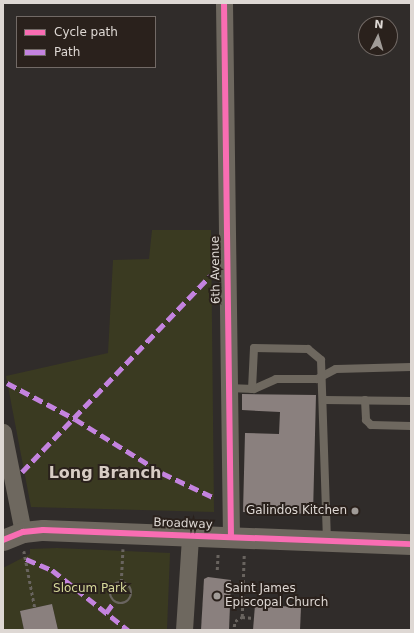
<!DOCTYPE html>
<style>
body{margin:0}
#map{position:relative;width:414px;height:633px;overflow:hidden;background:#302c2a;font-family:"DejaVu Sans",sans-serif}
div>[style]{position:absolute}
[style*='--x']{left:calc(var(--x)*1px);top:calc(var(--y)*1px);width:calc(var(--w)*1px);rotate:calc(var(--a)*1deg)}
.green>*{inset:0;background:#3a3a21}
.building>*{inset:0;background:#8a807e}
.path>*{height:2.5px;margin-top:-1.25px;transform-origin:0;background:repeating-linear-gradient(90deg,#69645f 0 3px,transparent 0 6px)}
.path>.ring{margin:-1.25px;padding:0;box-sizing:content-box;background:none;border:2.5px solid #69645f;border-radius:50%}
.service>*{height:8px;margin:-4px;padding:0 4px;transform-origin:4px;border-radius:4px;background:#6e685f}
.minor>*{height:17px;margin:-8.5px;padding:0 8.5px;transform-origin:8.5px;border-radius:8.5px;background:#6e685f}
.tertiary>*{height:21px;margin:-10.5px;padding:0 10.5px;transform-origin:10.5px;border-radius:10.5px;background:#6e685f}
.quiet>*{height:5px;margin-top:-2.5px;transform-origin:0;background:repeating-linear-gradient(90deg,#c483df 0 10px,transparent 0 15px)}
.cycleway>*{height:6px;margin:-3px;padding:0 3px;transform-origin:3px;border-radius:3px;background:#f96db3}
.dots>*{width:11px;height:11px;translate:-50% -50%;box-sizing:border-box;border:2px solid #2a211c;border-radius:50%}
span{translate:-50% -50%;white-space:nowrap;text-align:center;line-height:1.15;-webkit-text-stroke:4px #2a211c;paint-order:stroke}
.street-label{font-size:12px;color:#ded8d4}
.poi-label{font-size:12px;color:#ded8d4}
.right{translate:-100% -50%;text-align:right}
.left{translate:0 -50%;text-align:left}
.park-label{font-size:12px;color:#d7d99a}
.district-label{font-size:16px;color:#d7ccc4;font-weight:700}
.frame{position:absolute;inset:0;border:4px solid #ded8d4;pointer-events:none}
.legend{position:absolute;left:16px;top:16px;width:140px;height:52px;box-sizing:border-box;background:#2a211c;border:1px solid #726a66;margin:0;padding:5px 7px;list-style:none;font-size:12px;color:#ded8d4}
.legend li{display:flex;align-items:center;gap:8px;height:20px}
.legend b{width:20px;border:1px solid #726a66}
.north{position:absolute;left:358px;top:16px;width:40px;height:40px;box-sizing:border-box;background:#2a211c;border:1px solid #726a66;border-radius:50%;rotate:5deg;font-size:11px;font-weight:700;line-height:16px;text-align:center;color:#ded8d4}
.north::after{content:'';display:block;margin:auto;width:14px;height:18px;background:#a19c98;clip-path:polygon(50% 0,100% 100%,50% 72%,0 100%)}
</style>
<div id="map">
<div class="green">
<div style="clip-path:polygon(152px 230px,211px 230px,214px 512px,31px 507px,6px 376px,108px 353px,113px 260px,149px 259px)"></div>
<div style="clip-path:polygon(57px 548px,170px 553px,167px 630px,58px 630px,52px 604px,20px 611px,24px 630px,3px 630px,3px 568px,30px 554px,30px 549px)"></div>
</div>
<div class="building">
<div style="clip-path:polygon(242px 394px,316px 395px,313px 514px,243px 512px,245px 433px,279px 434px,280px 412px,242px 410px)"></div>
<div style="clip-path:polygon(208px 577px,231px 580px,229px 630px,201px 630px,204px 579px)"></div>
<div style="clip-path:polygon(52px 604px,58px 630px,24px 630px,20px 611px)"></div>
<div style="clip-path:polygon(255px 605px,301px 607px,300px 630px,253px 630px)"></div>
</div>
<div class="path">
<div style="--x:24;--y:551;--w:58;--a:79.1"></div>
<div style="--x:217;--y:570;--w:17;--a:-87"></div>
<div style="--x:121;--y:582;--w:33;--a:-87"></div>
<div class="ring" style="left:110px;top:582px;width:19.5px;height:19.5px"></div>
<div style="--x:243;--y:583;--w:29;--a:-88"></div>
<div class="ring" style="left:239px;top:583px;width:5.5px;height:5.5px"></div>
<div style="--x:231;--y:587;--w:8;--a:0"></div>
<div style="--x:242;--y:617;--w:12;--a:5"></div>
<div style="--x:234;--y:627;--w:6;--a:-81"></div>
<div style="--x:235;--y:621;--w:8;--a:-30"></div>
<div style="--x:242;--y:617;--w:26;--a:-88"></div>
</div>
<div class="service">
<div style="--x:228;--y:388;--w:26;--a:2"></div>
<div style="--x:254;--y:389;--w:24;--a:-24"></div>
<div style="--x:276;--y:379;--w:41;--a:0"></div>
<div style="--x:317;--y:379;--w:21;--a:-28"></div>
<div style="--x:336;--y:369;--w:75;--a:-1.5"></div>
<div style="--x:252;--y:389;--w:41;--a:-87.2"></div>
<div style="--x:254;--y:348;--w:54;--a:1.1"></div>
<div style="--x:308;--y:349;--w:17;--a:40"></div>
<div style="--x:321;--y:360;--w:180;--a:88.1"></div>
<div style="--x:324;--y:400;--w:87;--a:0.7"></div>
<div style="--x:365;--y:400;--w:20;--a:87"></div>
<div style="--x:366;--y:420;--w:7;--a:45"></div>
<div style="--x:371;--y:425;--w:40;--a:1.4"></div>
</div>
<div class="minor">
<div style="--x:224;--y:3;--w:534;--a:89.25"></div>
<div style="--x:3;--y:432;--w:102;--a:78.7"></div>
<div style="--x:184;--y:630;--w:94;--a:-86.3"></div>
</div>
<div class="tertiary">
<div style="--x:3;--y:540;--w:22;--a:-22"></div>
<div style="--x:23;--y:532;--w:20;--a:-6"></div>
<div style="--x:43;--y:530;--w:368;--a:2.2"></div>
</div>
<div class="quiet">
<div style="--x:7;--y:383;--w:77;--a:27.9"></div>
<div style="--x:75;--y:419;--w:102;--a:31.8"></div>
<div style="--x:162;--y:473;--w:59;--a:25.3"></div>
<div style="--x:22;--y:472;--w:273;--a:-46.2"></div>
<div style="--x:26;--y:559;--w:28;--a:23"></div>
<div style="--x:52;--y:570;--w:97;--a:38.3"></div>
<div style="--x:106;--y:613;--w:14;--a:-54"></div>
</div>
<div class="cycleway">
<div style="--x:224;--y:3;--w:534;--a:89.25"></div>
<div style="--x:3;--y:540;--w:22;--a:-22"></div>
<div style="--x:23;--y:532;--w:20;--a:-6"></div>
<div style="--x:43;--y:530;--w:368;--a:2.2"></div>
</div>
<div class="dots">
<div style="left:355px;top:511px;background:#a19c98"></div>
<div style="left:217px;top:596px;background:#a19c98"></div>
</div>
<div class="street-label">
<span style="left:216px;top:270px;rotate:-91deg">6th Avenue</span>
<span style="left:183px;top:524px;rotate:2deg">Broadway</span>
</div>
<div class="poi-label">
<span class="right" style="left:347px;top:511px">Galindos Kitchen</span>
<span class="left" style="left:225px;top:596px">Saint James<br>Episcopal Church</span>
</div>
<div class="park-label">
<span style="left:90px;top:589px">Slocum Park</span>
</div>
<div class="district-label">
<span style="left:105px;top:473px">Long Branch</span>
</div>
<div class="frame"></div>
<ul class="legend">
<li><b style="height:5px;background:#f96db3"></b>Cycle path</li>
<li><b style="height:5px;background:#c483df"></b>Path</li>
</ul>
<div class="north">N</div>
</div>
